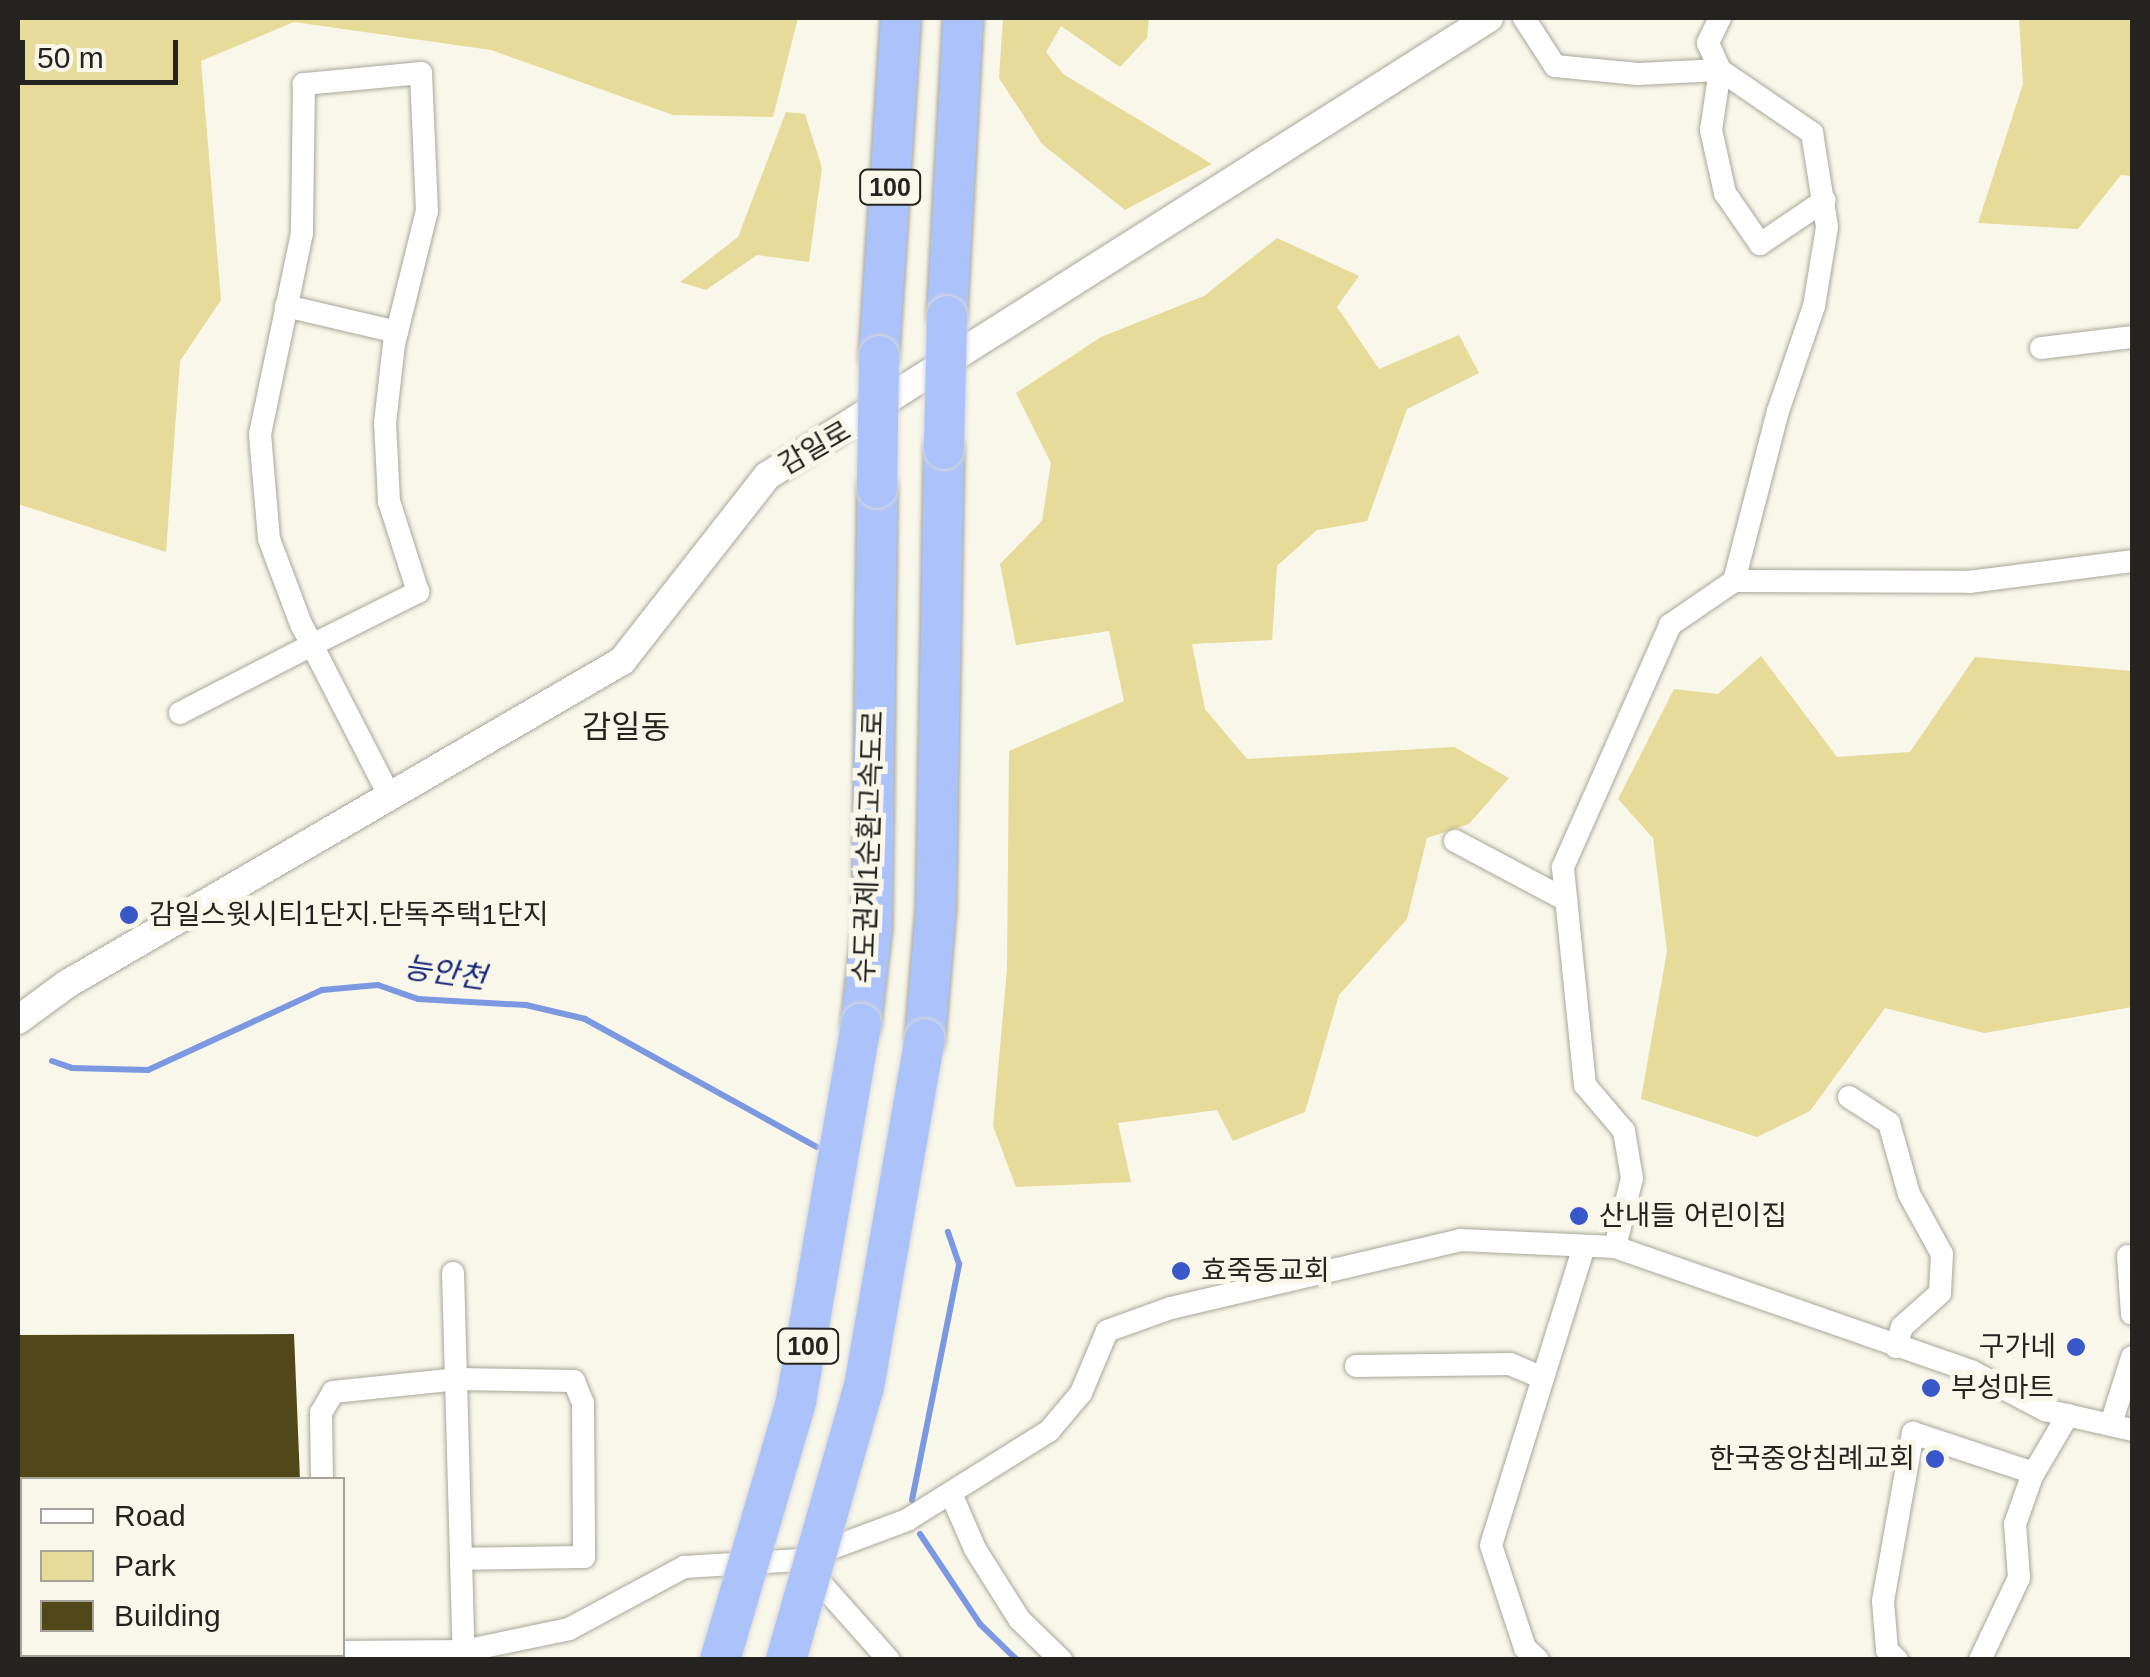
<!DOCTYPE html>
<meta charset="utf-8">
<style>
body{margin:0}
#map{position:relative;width:2150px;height:1677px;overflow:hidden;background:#f9f7ea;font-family:Arial,"Noto Sans KR",sans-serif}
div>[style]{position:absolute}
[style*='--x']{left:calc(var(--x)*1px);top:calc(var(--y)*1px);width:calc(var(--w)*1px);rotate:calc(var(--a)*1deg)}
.green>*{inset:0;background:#e6db99}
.stream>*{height:6px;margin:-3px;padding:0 3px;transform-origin:3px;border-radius:3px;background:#7c98e1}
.building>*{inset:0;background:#504818}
.roads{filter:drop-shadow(0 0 2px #a8a79b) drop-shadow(0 0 2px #a8a79b)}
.minor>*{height:22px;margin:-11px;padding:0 11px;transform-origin:11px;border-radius:11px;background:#fff}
.tertiary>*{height:28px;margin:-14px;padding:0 14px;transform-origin:14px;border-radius:14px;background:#fff}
.motorway>*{height:40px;margin:-20px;padding:0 20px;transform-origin:20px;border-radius:20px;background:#abc2fb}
.bridges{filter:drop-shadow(0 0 2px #d8d7d7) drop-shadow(0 0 2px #d8d7d7)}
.motorway-bridge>*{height:40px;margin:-20px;padding:0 20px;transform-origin:20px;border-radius:20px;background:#abc2fb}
.dots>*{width:28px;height:28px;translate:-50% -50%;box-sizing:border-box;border:5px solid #f9f7ea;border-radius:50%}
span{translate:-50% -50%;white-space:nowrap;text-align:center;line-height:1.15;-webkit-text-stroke:10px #f9f7ea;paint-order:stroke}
.shield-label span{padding:2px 8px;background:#f9f7ea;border:2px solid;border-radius:8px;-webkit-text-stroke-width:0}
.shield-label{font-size:25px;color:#24231f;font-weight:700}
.street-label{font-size:28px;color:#24231f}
.poi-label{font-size:28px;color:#24231f}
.left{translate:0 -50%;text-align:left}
.right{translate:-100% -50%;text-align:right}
.water-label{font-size:30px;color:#14277a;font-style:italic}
.quarter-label{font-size:32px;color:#24231f}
.frame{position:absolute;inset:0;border:20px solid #24231f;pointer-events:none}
.legend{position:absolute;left:20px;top:1477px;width:325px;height:180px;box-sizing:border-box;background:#f9f7ea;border:2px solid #a4a299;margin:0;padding:12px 18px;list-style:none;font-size:30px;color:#24231f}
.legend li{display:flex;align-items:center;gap:20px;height:50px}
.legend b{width:50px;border:2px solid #a4a299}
.scale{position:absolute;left:20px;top:40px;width:158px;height:45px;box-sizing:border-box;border:5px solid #24231f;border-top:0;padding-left:12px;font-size:30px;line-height:35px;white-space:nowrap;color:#24231f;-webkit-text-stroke:8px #f9f7ea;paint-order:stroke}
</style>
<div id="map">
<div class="green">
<div style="clip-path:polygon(18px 18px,798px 18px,773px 117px,673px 115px,491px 50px,294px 22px,201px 61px,221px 300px,180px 361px,166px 552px,18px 504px)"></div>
<div style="clip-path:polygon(1003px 18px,1149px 18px,1147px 38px,1120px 67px,1061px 26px,1046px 52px,1063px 74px,1212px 164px,1125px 210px,1042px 144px,999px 78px)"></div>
<div style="clip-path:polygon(2019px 18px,2132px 18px,2132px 176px,2121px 175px,2078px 229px,1978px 223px,2023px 84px)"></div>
<div style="clip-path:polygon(786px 112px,805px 114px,822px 168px,809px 262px,757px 255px,706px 290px,680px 282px,738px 237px)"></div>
<div style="clip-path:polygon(1277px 238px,1359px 276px,1337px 307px,1379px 369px,1459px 335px,1479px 373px,1407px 409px,1367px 521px,1317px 530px,1277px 566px,1272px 640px,1192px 644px,1205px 709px,1247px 759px,1454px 747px,1509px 778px,1469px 824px,1427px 838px,1407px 919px,1339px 995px,1305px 1112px,1233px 1141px,1217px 1110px,1118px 1123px,1131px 1182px,1016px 1187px,993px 1126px,1007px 969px,1009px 751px,1124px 701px,1109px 631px,1016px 645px,1000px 564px,1042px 521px,1051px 463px,1016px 393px,1101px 337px,1204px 296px)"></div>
<div style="clip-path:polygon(1761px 656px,1837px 757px,1910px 752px,1975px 657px,2131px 671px,2132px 1007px,1984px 1033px,1885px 1008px,1810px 1111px,1757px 1137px,1641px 1099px,1667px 951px,1653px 838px,1618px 799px,1674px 689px,1718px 694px)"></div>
</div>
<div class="stream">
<div style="--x:52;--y:1061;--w:21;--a:19"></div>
<div style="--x:72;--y:1068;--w:76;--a:1.5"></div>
<div style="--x:148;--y:1070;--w:192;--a:-24.7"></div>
<div style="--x:322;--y:990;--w:56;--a:-5.1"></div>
<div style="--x:378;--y:985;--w:42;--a:19.3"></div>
<div style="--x:418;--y:999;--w:108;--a:3.2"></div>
<div style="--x:526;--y:1005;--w:61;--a:13.3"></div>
<div style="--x:585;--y:1019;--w:265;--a:28.9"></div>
<div style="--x:912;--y:1500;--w:241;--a:-78.7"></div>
<div style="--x:959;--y:1264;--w:34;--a:-109"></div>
<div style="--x:920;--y:1534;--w:108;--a:56.3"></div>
<div style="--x:980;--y:1624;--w:52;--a:44.2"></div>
</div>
<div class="building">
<div style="clip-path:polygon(294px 1334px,300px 1480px,22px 1480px,18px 1633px,18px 1335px)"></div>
</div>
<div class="roads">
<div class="minor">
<div style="--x:1524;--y:18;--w:57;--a:57.1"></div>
<div style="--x:1555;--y:66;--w:83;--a:5.5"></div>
<div style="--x:1638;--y:74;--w:82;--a:-2.8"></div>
<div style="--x:1720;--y:70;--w:61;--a:98.5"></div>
<div style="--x:1711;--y:130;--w:65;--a:77.5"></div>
<div style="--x:1725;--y:193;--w:62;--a:55.5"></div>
<div style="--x:1760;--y:244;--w:78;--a:-34.1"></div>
<div style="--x:1720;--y:18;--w:28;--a:116"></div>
<div style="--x:1708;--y:43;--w:30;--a:66"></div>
<div style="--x:1720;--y:70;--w:112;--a:34.4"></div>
<div style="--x:1812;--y:133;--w:95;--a:80.9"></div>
<div style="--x:1827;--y:227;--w:80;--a:99.3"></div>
<div style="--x:1814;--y:306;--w:111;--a:108.9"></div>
<div style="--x:1778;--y:411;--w:176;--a:104.5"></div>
<div style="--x:286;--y:306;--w:114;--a:13.2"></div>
<div style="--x:2041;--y:348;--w:92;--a:-6.9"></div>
<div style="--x:180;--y:713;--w:148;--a:-27.3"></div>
<div style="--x:312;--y:645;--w:119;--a:-26.6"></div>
<div style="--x:418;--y:592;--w:96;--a:-107.7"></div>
<div style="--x:389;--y:501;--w:78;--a:-92.9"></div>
<div style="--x:385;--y:423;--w:80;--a:-83.5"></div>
<div style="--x:394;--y:344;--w:137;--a:-76.1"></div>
<div style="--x:427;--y:211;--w:138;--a:-92.5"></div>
<div style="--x:421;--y:73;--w:118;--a:174.6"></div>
<div style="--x:304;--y:84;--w:149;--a:90.8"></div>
<div style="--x:302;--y:233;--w:205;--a:101.8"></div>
<div style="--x:260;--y:434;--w:105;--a:85.1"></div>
<div style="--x:269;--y:539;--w:91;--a:69.4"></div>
<div style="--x:301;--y:624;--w:24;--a:62"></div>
<div style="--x:312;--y:645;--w:171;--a:62.8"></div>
<div style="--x:1455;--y:841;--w:126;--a:28"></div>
<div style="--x:1849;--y:1097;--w:48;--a:33"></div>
<div style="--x:1889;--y:1123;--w:74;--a:74.3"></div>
<div style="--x:1909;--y:1194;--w:68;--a:61.2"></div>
<div style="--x:1942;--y:1254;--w:39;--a:93"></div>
<div style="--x:1940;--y:1293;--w:51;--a:138.2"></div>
<div style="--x:1902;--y:1327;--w:21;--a:107"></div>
<div style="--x:1615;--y:1247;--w:71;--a:-76.2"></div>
<div style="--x:1632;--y:1178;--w:48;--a:-99.7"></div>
<div style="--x:1624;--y:1131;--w:60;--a:-130.3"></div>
<div style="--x:1585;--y:1085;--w:219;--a:-95.8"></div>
<div style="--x:1563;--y:867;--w:265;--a:-66.1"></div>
<div style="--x:1670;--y:625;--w:78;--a:-34.5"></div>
<div style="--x:1734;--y:581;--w:235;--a:0.2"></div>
<div style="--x:1969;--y:582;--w:164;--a:-7.3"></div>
<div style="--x:2128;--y:1256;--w:58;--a:86.1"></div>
<div style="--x:453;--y:1273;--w:387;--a:88.4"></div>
<div style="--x:1356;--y:1366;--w:154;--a:-0.7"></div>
<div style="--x:1510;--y:1364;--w:36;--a:23"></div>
<div style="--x:2111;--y:1424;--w:70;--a:-72.6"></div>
<div style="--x:322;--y:1480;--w:67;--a:-90.9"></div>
<div style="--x:321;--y:1413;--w:24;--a:-60"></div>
<div style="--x:333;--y:1392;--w:126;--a:-5.9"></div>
<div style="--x:458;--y:1379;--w:116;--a:1"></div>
<div style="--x:574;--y:1381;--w:24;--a:68"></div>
<div style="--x:583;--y:1403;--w:154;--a:89.6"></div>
<div style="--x:584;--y:1557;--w:122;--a:179.1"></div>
<div style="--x:952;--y:1496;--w:58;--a:66.5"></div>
<div style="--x:975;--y:1549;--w:83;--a:57.8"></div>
<div style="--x:1019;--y:1619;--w:59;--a:44.3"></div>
<div style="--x:809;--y:1570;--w:120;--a:48.4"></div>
<div style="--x:342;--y:1652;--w:122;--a:-0.5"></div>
<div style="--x:464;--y:1651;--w:107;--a:-11.8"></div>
<div style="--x:569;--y:1629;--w:131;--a:-28.3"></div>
<div style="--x:684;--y:1567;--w:116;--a:-3.5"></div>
<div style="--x:800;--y:1560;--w:114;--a:-20.5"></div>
<div style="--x:907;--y:1520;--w:168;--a:-32.1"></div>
<div style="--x:1049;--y:1431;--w:50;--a:-49.9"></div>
<div style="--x:1081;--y:1393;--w:67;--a:-67.2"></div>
<div style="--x:1107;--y:1331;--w:68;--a:-19.8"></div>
<div style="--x:1171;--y:1308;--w:298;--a:-13.2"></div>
<div style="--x:1461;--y:1240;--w:154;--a:2.6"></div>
<div style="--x:1615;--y:1247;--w:377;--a:19.2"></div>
<div style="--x:1971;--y:1371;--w:84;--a:27.8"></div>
<div style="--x:2045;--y:1410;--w:89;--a:12.9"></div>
<div style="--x:137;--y:1654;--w:6;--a:90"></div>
<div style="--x:18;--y:1655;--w:21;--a:-3"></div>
<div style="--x:1538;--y:1660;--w:18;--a:-137"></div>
<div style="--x:1525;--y:1648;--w:108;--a:-108.3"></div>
<div style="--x:1491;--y:1545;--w:312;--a:-72.7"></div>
<div style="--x:1897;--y:1660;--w:14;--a:-135"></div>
<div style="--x:1887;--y:1650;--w:49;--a:-94.7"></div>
<div style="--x:1883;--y:1601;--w:171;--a:-79.9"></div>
<div style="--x:1913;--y:1433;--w:127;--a:18.3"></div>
<div style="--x:1980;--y:1660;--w:91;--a:-64.6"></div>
<div style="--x:2019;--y:1578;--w:54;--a:-94.2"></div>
<div style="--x:2015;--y:1524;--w:51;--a:-70.5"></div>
<div style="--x:2032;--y:1476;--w:71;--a:-59.5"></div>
</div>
<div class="tertiary">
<div style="--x:18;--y:1020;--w:61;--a:-36.3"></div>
<div style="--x:67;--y:984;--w:642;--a:-30.2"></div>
<div style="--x:622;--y:661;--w:235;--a:-51.9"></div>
<div style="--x:767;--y:476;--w:855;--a:-32.39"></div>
</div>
<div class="motorway">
<div style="--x:947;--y:316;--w:298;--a:-86.9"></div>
<div style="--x:879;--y:356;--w:339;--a:-86.3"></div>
<div style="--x:861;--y:1024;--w:97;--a:-83.5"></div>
<div style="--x:872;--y:928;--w:440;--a:-89.3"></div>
<div style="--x:925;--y:1039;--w:132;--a:-85.2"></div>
<div style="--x:936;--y:907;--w:458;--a:-89"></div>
</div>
</div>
<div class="bridges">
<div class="motorway-bridge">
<div style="--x:944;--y:449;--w:133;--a:-88.7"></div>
<div style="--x:877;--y:488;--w:132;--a:-89.1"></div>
<div style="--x:720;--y:1660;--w:270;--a:-73.6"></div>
<div style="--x:796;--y:1401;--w:383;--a:-80.2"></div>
<div style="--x:786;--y:1660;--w:284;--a:-74.1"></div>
<div style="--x:864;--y:1387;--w:353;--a:-80.1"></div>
</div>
</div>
<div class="dots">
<div style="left:129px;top:915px;background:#3858ca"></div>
<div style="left:1579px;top:1216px;background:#3858ca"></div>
<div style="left:1181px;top:1271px;background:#3858ca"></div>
<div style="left:2076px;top:1347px;background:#3858ca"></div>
<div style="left:1931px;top:1388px;background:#3858ca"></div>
<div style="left:1935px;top:1459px;background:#3858ca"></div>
</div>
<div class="shield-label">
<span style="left:890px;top:187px">100</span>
<span style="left:808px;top:1346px">100</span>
</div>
<div class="street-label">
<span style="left:815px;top:448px;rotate:-30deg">감일로</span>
<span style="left:869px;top:847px;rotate:-88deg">수도권제1순환고속도로</span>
</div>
<div class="poi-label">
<span class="left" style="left:149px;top:915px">감일스윗시티1단지.단독주택1단지</span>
<span class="left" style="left:1599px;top:1216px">산내들 어린이집</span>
<span class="left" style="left:1201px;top:1271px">효죽동교회</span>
<span class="right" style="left:2056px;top:1347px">구가네</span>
<span class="left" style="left:1951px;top:1388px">부성마트</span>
<span class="right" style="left:1915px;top:1459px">한국중앙침례교회</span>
</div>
<div class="water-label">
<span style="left:445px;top:973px;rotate:8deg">능안천</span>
</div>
<div class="quarter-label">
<span style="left:626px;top:727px">감일동</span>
</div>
<div class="frame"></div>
<ul class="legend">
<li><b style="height:12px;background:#fff"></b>Road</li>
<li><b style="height:28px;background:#e6db99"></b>Park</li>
<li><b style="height:28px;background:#504818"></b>Building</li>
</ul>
<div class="scale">50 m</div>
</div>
